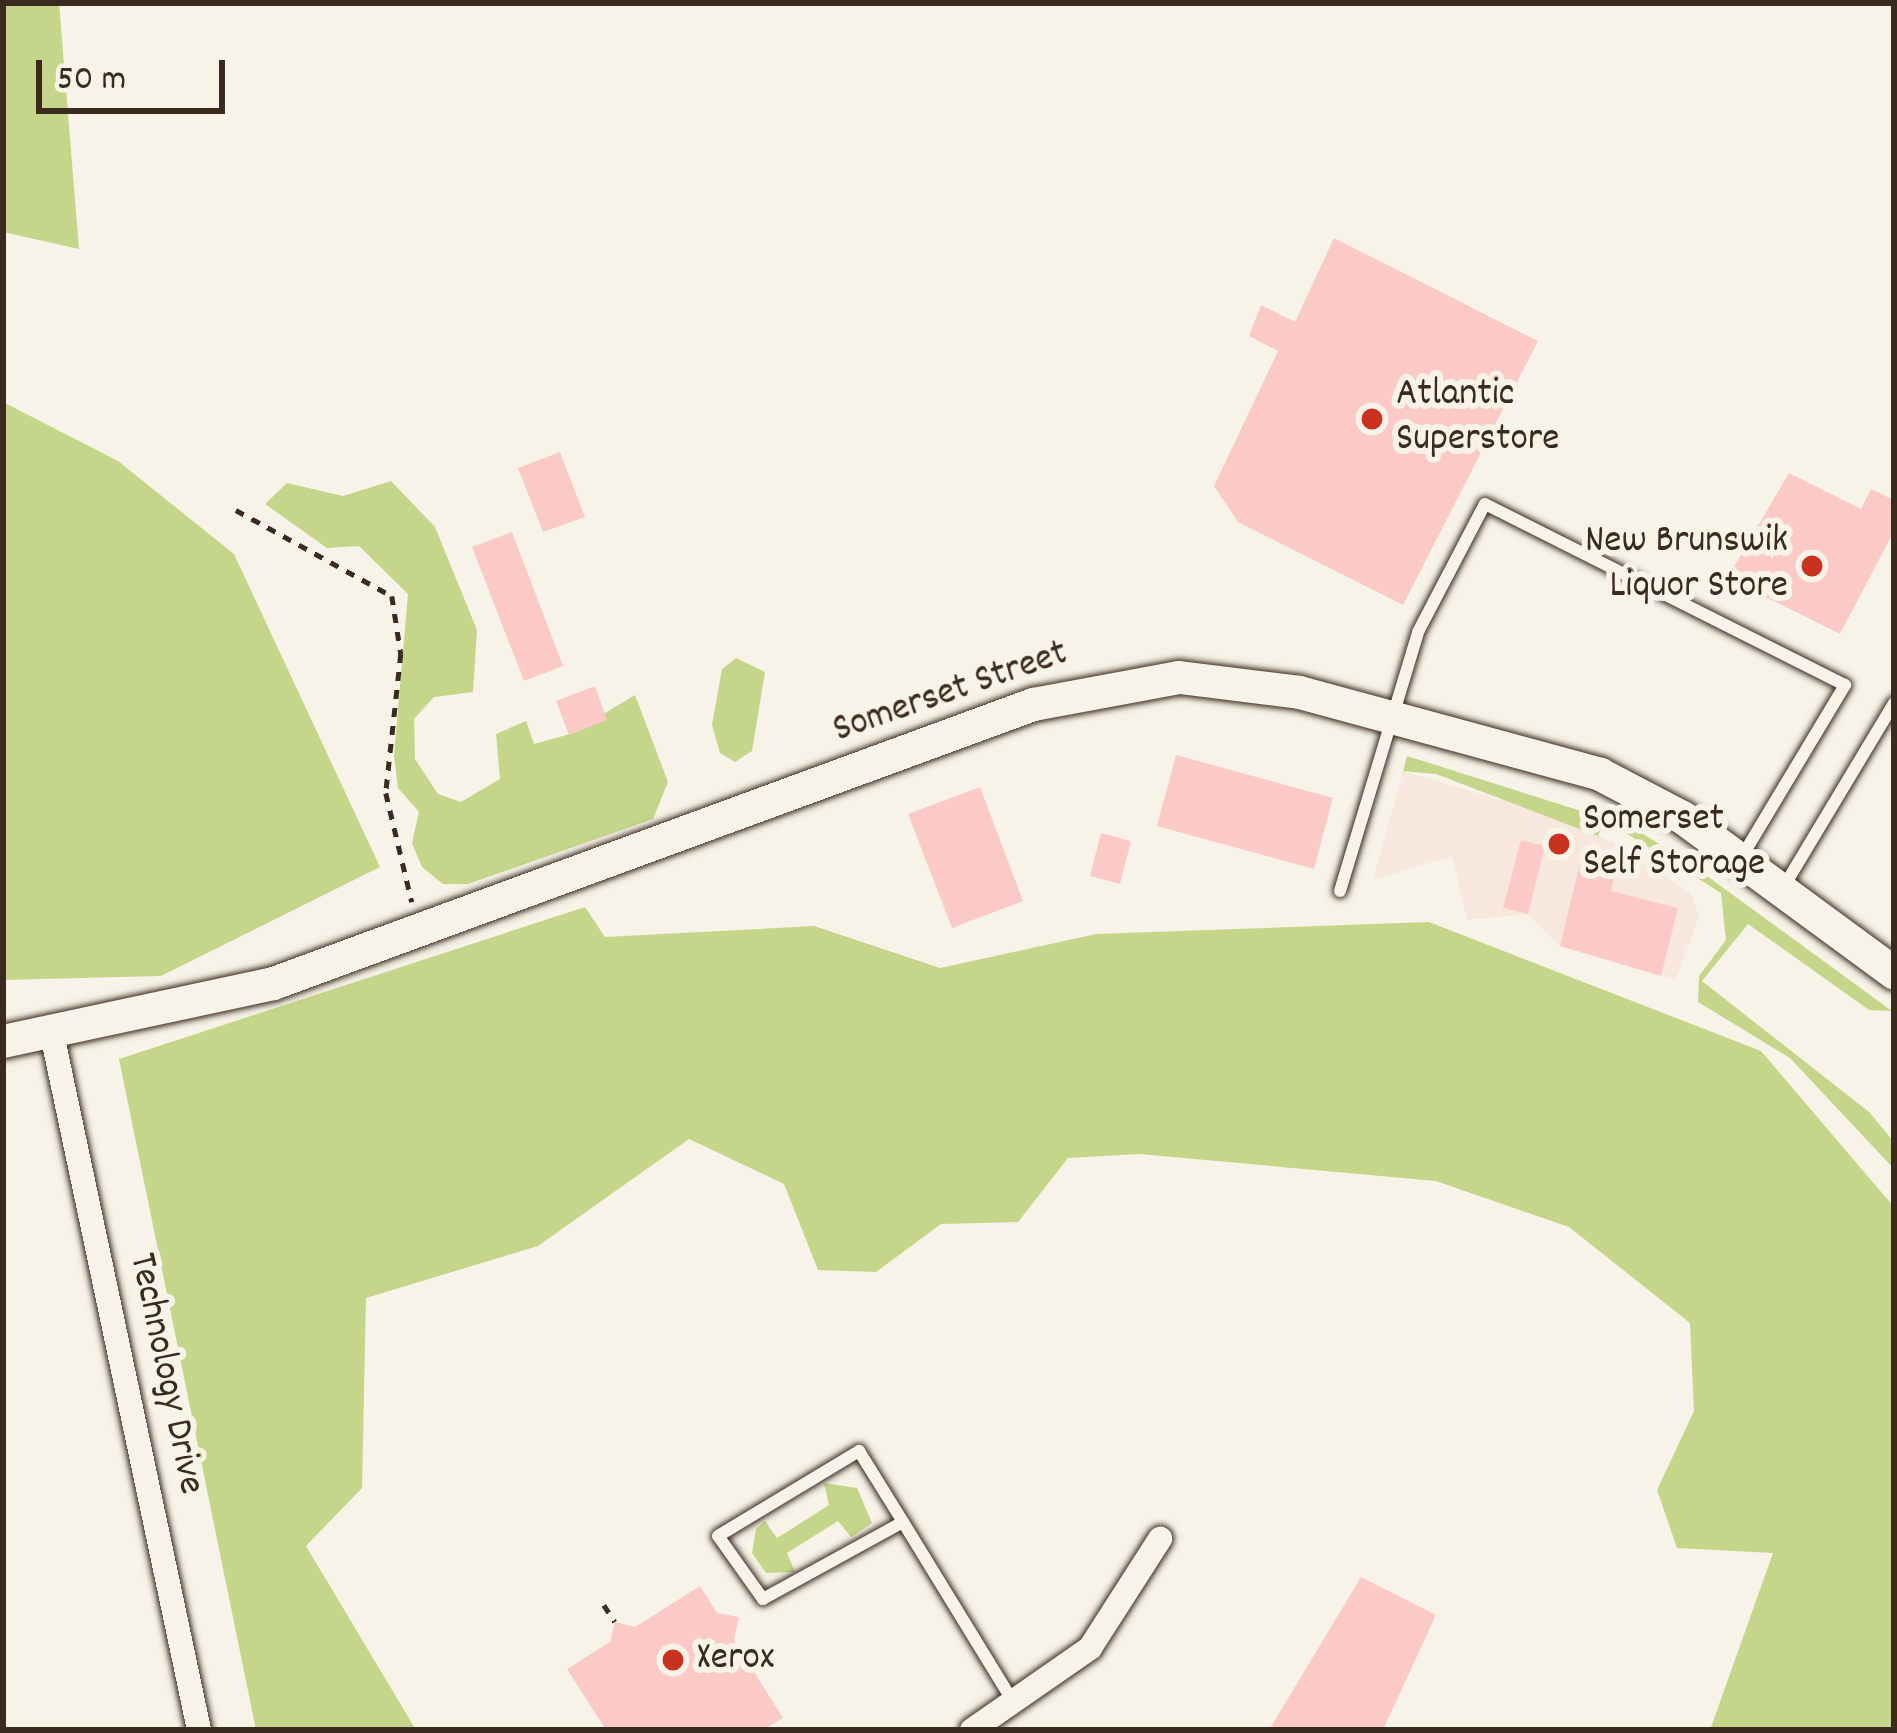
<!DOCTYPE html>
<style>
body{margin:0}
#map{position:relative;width:1897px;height:1733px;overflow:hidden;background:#f7f3e8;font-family:Dekko,sans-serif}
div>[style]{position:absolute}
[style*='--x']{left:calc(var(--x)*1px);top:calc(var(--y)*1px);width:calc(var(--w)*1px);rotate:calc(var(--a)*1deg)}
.built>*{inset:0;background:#f8e7de}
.green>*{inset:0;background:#c5d68a}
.building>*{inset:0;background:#fbcac7}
.path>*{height:4.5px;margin-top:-2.25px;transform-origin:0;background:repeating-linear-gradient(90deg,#3b2a1e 0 9px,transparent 0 18px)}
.roads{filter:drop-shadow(0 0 3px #3b2a1e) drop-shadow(0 0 3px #3b2a1e)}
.service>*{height:12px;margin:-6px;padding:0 6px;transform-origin:6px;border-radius:6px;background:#f7f3e8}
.minor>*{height:24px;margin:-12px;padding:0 12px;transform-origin:12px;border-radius:12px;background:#f7f3e8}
.secondary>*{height:33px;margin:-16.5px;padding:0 16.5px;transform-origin:16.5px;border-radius:16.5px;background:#f7f3e8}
.dots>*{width:33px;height:33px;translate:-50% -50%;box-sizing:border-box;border:6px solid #f7f3e8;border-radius:50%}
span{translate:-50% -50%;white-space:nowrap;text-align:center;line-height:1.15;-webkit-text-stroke:12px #f7f3e8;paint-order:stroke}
.poi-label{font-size:39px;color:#3b2a1e}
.left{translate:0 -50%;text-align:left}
.right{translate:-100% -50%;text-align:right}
.street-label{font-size:39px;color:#3b2a1e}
.frame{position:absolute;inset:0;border:6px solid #3b2a1e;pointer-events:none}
.scale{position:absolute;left:36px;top:60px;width:189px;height:54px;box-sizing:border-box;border:6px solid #3b2a1e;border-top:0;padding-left:15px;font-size:36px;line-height:42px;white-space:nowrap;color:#3b2a1e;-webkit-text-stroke:9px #f7f3e8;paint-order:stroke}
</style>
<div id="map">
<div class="built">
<div style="clip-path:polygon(1403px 771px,1545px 813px,1628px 849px,1690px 893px,1699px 916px,1676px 980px,1560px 946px,1528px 914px,1467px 920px,1452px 856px,1373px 880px)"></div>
</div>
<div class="green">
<div style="clip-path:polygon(3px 3px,59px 3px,79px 249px,3px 232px)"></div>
<div style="clip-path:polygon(3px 402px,118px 461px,234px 554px,380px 867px,161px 976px,3px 980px)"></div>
<div style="clip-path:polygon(391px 481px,435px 527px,477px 630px,473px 692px,434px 697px,414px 719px,415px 759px,438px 794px,461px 802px,500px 779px,496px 734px,526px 721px,534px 744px,570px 734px,635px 695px,668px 782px,653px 819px,468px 884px,443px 884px,422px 867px,412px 843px,419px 812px,398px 788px,394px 756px,408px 594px,359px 546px,327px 548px,265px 504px,287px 483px,343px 496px)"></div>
<div style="clip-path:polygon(736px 658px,765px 672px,752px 751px,735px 762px,720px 753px,712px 725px,722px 669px)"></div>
<div style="clip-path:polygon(1407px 756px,1632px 827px,1685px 860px,1892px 1011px,1869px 1010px,1748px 924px,1702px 981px,1869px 1112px,1894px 1142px,1894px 1169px,1790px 1058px,1698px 1002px,1699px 976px,1726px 940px,1721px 893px,1605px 820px,1598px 836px,1436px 774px,1403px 771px)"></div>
<div style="clip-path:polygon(585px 907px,605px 937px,814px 926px,940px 968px,1096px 934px,1429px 922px,1761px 1051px,1894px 1207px,1894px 1730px,1710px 1730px,1773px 1553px,1677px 1548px,1657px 1490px,1694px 1411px,1690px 1323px,1569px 1227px,1436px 1181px,1139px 1154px,1068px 1158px,1018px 1222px,941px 1224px,876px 1272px,818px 1270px,784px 1184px,689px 1139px,538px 1246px,366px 1298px,362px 1488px,306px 1546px,416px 1730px,256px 1730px,119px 1059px)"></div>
<div style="clip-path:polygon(824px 1483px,857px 1488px,872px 1523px,851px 1537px,838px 1521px,787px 1553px,795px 1572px,766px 1573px,752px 1553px,756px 1529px,765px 1521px,777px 1538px,829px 1505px)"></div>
</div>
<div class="building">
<div style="clip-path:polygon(1334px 238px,1538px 341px,1403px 605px,1238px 522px,1214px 486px,1278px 351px,1249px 336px,1261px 305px,1295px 322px)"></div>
<div style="clip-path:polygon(560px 452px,585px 517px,543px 532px,518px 468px)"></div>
<div style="clip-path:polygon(1789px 473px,1861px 509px,1871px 489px,1894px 500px,1894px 531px,1840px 634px,1753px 591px,1747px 599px,1722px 587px)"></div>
<div style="clip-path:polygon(512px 532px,563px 666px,524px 681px,472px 547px)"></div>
<div style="clip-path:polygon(595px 686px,607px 720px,569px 735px,556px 701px)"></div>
<div style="clip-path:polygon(1176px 755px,1333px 798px,1314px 869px,1157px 826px)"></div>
<div style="clip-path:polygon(980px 787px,1023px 901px,952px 928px,908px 814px)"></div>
<div style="clip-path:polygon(1101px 833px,1131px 841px,1120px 884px,1090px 876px)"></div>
<div style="clip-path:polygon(1521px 840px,1545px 846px,1528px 914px,1503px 908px)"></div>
<div style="clip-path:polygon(1582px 855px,1617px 864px,1611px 891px,1678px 908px,1661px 976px,1560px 946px)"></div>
<div style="clip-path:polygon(1361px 1577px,1436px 1615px,1383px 1730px,1269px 1730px)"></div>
<div style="clip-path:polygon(700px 1586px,717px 1613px,739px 1617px,734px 1640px,783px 1718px,763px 1730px,606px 1730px,567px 1669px,610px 1642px,615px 1622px,635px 1627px)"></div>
</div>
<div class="path">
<div style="--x:236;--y:510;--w:178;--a:28.9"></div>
<div style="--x:392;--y:596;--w:59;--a:81.2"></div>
<div style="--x:401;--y:654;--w:140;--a:96.2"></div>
<div style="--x:386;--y:793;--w:112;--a:76.6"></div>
<div style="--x:604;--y:1605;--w:20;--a:57"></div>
</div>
<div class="roads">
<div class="service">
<div style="--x:1783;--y:888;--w:216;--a:-59"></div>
<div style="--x:1340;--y:891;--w:270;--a:-73.2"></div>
<div style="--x:1418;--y:632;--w:144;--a:-62.4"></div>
<div style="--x:1485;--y:504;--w:403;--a:26.7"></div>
<div style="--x:1845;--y:685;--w:202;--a:121"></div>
<div style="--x:903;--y:1522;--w:160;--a:151.2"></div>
<div style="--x:763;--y:1599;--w:77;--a:-125.5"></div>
<div style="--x:718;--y:1536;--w:165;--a:-31.1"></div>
<div style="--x:859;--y:1451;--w:84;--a:58.2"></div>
<div style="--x:903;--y:1522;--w:212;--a:58.5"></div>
</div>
<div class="minor">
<div style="--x:52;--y:1034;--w:711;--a:78.07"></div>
<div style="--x:972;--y:1730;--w:144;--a:-34.8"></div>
<div style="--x:1090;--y:1648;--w:130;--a:-57.3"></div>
</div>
<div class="secondary">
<div style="--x:3;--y:1041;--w:276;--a:-12.1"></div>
<div style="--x:273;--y:983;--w:810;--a:-20.16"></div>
<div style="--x:1033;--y:704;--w:148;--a:-10.5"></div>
<div style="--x:1179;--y:677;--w:121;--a:7.1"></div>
<div style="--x:1299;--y:692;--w:312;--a:15.2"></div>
<div style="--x:1600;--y:774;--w:93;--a:27.7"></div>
<div style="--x:1682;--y:817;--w:263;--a:36.3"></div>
</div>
</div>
<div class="dots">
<div style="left:1372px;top:419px;background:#c8321e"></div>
<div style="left:1812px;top:566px;background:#c8321e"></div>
<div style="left:1559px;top:844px;background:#c8321e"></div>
<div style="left:673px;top:1660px;background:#c8321e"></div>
</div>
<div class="poi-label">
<span class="left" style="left:1396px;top:419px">Atlantic<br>Superstore</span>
<span class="right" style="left:1788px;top:566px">New Brunswik<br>Liquor Store</span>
<span class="left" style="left:1583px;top:844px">Somerset<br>Self Storage</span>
<span class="left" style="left:697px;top:1660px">Xerox</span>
</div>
<div class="street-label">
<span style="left:951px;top:694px;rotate:-19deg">Somerset Street</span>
<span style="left:164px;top:1374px;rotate:78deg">Technology Drive</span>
</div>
<div class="frame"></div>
<div class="scale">50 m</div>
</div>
